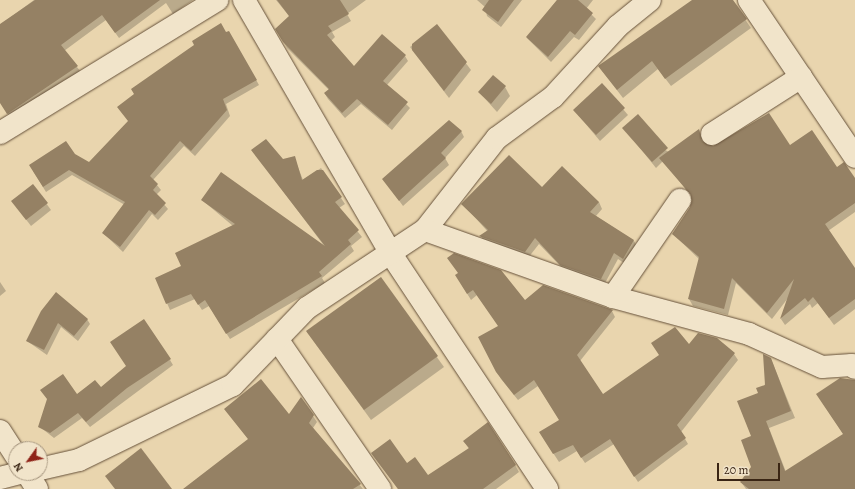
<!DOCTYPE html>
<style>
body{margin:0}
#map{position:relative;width:855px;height:489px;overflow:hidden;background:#e9d5ae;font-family:Alegreya,serif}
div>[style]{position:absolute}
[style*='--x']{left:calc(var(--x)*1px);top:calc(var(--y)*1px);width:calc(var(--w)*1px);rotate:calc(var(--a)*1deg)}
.shadow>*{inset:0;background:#0003}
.building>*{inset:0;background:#958164}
.roads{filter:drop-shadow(0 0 1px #66513a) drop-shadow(0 0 1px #66513a)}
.minor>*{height:22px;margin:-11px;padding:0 11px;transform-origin:11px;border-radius:11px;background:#f1e4ca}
span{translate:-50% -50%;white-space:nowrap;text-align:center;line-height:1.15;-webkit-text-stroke:3px #f1e4ca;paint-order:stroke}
.north{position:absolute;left:8px;top:441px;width:40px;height:40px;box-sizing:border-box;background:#f1e4ca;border:1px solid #a89881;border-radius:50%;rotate:237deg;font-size:11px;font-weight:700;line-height:16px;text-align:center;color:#3a2514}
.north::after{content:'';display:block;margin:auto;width:14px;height:18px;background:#8f2418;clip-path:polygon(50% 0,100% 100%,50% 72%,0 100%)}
.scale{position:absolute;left:717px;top:463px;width:63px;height:18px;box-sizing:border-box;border:2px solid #3a2514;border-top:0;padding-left:5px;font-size:12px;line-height:14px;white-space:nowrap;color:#3a2514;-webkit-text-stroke:3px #f1e4ca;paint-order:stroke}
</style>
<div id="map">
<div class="shadow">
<div style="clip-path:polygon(34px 0,193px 0,173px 14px,166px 3px,119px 38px,106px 20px,64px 51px,81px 72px,11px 119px,0 102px,0 25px)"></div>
<div style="clip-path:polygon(276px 0,366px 0,347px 14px,351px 21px,332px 32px,335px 37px,331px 41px,354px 67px,405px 56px,408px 61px,387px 85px,410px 108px,392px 130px,361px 104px,345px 118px,328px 99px,325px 94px,329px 90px,287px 48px,277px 29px,290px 17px)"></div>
<div style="clip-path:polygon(477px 0,522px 0,501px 27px,487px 16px,485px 7px)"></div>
<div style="clip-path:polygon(557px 0,593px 0,586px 9px,596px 19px,579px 40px,574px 37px,551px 62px,527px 38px)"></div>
<div style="clip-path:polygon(693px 0,732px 0,751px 28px,671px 86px,658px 69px,623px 98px,599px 67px)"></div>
<div style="clip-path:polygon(437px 25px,471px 70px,449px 98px,410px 47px)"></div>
<div style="clip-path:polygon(229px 32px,259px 85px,226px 104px,230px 116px,195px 156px,184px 146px,153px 180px,161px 190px,156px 195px,168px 209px,158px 220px,152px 214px,123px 252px,103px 233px,125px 205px,72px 175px,46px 192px,33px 171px,74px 155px,89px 164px)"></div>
<div style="clip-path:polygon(602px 84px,628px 115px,600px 141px,574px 110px)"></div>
<div style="clip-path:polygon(505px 87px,510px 96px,497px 112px,479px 92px)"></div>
<div style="clip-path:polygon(624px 128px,669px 152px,699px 130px,704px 143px,713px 148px,790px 146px,855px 180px,855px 212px,828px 231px,855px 270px,855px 309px,834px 325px,818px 303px,812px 308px,810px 304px,785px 325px,781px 319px,788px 298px,772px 319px,736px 283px,728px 315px,693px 306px,689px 299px,700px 260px,673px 234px,691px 207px,692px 197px,663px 161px,656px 168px)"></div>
<div style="clip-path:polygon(461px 131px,464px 137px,445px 158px,449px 165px,403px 206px,384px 180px)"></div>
<div style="clip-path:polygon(253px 151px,282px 161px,294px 157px,303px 180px,321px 168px,345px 204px,339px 208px,362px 237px,351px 246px,354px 251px,322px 278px,325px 283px,230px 339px,209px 306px,202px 310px,195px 299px,170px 310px,156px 278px,182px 267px,233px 226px,202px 200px,325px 247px)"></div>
<div style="clip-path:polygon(33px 185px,51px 210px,31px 226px,12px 201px)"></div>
<div style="clip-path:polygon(542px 189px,599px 202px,602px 209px,596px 216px,634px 241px,638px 248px,627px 265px,618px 259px,604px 285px,565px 271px,539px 244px,528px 258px,484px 243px,481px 236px,488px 232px,463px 204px)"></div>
<div style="clip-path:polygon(380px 278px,444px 367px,371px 420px,307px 332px)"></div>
<div style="clip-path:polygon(0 282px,6px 291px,0 296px)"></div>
<div style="clip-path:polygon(460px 282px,524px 301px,612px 311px,615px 317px,580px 361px,603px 395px,689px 346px,734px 354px,738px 360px,681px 432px,688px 444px,638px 482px,614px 444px,585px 463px,577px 451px,559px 462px,544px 439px,560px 421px,538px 386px,518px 400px,501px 379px,497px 372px,499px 326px,477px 295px,471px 300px)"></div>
<div style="clip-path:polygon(42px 311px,87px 319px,90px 324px,78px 341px,61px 327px,47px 355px,27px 341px)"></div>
<div style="clip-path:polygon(771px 359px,795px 418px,769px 428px,786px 472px,844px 435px,822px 402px,855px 382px,855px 489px,746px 489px,741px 482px,752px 468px,752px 436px)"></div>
<div style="clip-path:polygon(170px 360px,173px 365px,90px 427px,82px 418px,54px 438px,40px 427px,77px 395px,101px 389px,127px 367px)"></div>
<div style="clip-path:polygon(301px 398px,317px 422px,313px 428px,363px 489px,199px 489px,249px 440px,225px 409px,289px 416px)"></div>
<div style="clip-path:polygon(464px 441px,515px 465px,519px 472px,496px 489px,398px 489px,372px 454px,406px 464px,428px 477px,469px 449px)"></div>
</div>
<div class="building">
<div style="clip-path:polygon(35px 0,160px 0,115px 33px,102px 15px,61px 45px,78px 66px,7px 114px,0 103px,0 24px)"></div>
<div style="clip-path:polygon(277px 0,340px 0,349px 14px,328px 26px,332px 31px,327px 35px,354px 66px,382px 34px,406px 55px,383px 81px,408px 102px,388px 125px,357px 99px,342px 113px,324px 93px,329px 89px,283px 42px,275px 29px,289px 16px)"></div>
<div style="clip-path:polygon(489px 0,514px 0,498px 22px,482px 10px)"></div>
<div style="clip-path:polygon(557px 0,578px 0,593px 13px,575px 35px,570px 31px,548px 57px,526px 37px)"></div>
<div style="clip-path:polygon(692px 0,733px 0,747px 19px,665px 79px,652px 61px,617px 90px,598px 66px)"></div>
<div style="clip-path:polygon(221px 23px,226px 32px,229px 31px,257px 80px,223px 99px,227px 110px,191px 151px,180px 141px,150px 176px,158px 184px,153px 190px,166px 203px,155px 215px,149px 210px,120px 247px,102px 233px,125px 202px,69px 170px,43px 187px,29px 165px,66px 141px,75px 154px,89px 162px,128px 121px,117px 107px,134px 94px,131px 89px,194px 45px,192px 41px)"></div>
<div style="clip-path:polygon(437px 24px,467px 62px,444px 91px,412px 50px,412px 44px)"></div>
<div style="clip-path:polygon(493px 75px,506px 86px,491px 104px,478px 92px)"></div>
<div style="clip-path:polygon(602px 83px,625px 108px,596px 135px,573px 110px)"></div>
<div style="clip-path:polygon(769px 113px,790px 145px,812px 130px,837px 167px,844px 162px,855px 178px,855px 203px,825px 224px,855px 268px,855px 299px,829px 318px,813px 297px,808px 302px,805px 298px,780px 319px,794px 279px,767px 313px,732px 278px,724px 309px,688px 299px,699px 257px,672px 234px,690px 207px,691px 195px,659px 158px,699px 129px,702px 141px,713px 146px)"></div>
<div style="clip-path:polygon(638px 114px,668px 148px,652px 162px,622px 128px)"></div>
<div style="clip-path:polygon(449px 120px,462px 131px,441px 153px,446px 158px,399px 201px,382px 179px)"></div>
<div style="clip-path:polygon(266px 139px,283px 159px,295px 156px,302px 180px,317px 170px,323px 170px,342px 197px,335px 202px,359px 230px,348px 240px,351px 244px,319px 272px,322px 276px,226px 334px,205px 300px,198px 305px,191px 294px,166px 304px,155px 278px,181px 266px,175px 253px,235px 224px,201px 200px,221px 172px,325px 246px,251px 150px)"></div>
<div style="clip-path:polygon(509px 155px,542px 187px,562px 166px,599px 202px,590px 212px,634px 240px,623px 259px,614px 253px,601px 279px,560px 265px,535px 238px,525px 252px,479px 236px,488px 230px,461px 204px)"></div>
<div style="clip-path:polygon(33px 184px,48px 203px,26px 220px,11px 201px)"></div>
<div style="clip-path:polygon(454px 253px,501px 270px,525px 300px,543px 285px,613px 310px,577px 355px,603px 394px,659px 355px,651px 343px,675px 327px,689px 344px,698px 333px,717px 338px,735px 353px,677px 425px,686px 438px,634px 477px,610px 439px,581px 458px,573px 445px,553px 454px,539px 432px,559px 420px,534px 380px,514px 395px,496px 372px,478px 337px,498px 326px,473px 290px,467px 294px,455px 275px,458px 273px,447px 258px)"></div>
<div style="clip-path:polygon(381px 277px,438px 356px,364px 410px,306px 331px)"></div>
<div style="clip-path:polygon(56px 292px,88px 319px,74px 336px,58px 323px,44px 350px,26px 341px,41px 311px)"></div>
<div style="clip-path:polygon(144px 319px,171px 359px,127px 388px,86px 422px,78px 413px,50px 433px,38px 427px,47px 399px,40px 390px,63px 374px,77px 394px,95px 380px,101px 387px,126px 366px,110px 342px)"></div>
<div style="clip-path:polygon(763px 354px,771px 358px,791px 411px,766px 421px,785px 471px,843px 434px,816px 394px,840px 378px,855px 380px,855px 489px,749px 489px,740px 482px,751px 467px,741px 440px,751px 436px,737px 401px,758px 393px,756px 388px,765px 385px)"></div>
<div style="clip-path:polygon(261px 379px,289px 414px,301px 397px,314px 415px,309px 423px,361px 484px,353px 489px,183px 489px,248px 439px,224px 409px)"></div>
<div style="clip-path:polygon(488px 422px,516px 465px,483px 489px,398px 489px,371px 453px,390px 439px,407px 463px,415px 457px,428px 475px,469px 448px,463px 441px)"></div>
<div style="clip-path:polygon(141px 448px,172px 489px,115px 489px,105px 476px)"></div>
</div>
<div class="roads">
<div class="minor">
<div style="--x:244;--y:0;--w:293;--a:59.9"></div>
<div style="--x:391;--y:254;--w:282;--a:56.4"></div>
<div style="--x:749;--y:0;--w:189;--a:56"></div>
<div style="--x:0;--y:133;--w:255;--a:-31.5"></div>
<div style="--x:712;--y:134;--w:106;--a:-32.6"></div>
<div style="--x:425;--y:230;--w:117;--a:-52"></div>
<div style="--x:497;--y:138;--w:69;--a:-36.2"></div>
<div style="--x:553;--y:97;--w:96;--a:-47.5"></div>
<div style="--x:618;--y:26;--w:41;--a:-39.1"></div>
<div style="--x:613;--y:297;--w:118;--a:-55.4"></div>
<div style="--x:277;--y:339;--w:182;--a:55.5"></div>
<div style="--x:0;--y:431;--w:30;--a:57"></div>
<div style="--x:40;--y:469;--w:40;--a:-13"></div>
<div style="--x:79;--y:460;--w:171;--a:-26"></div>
<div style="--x:233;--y:385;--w:107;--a:-46.1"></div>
<div style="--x:307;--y:308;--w:141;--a:-33.5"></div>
<div style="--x:425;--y:230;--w:200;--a:19.6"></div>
<div style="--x:613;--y:297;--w:141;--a:15.2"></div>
<div style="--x:749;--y:334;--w:80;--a:24.3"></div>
<div style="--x:822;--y:367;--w:30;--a:-4"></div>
<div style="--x:852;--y:365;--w:4;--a:45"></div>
<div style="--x:27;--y:473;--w:19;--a:58"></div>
<div style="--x:0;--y:478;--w:21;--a:-14"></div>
</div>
</div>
<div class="north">N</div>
<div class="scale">20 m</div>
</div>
